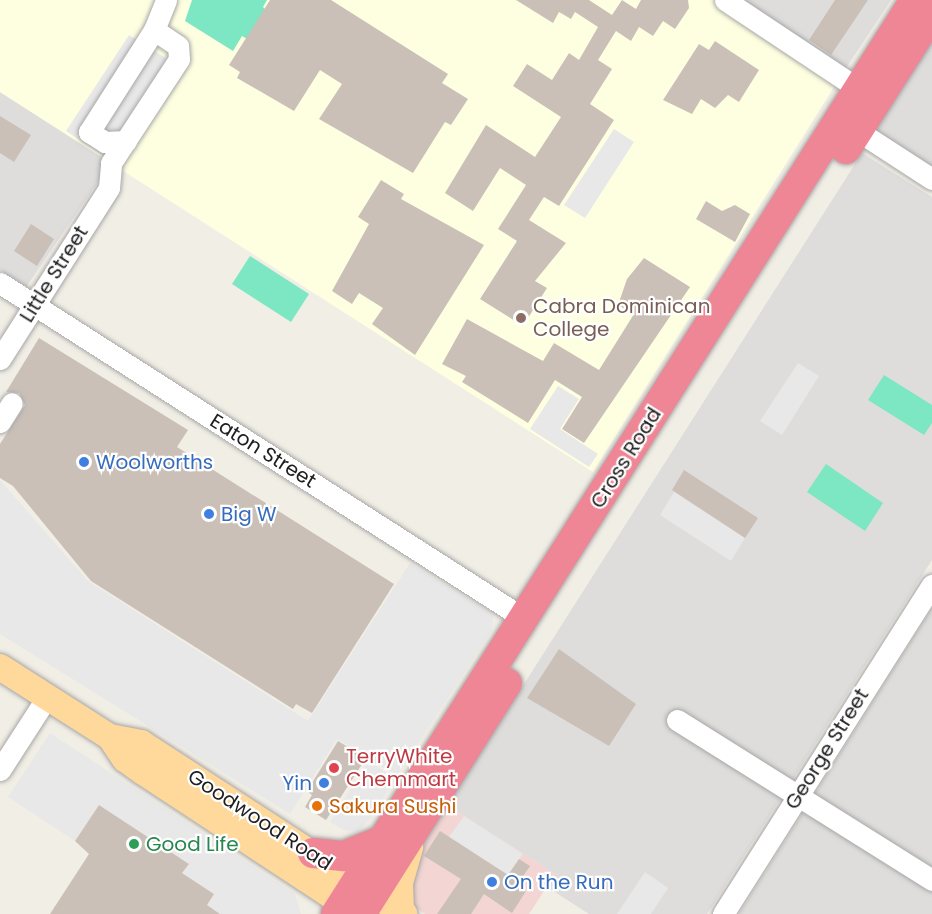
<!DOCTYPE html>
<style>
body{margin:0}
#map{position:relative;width:932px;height:914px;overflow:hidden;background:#f1eee5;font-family:Poppins,sans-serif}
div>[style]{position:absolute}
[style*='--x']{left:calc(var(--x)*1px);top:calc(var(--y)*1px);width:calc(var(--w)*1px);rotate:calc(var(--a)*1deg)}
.residential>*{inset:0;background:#dedddc}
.commercial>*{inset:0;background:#f3d5d3}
.education>*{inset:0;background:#feffe0}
.pitch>*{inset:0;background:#7ce7c2}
.parking>*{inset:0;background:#e8e8e8}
.building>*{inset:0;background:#cac0b8}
.roads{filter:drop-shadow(0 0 2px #a7a7a7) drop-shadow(0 0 2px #a7a7a7)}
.minor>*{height:21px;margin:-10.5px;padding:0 10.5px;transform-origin:10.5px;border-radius:10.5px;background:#fff}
.major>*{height:26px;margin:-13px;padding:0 13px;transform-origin:13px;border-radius:13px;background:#ffd89c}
.highway>*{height:30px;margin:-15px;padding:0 15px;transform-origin:15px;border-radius:15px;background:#ef8696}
.dots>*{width:16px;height:16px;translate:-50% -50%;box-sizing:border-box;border:3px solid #fff;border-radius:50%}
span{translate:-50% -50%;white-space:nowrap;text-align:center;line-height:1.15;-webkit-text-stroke:4.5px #fff;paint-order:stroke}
.street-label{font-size:20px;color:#202020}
.education-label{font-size:20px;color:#785e54}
.left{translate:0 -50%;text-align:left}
.shop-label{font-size:20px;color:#366cbe}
.right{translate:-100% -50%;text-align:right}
.health-label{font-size:20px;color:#be3a42}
.food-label{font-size:20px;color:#c56008}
.leisure-label{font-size:20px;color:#27864d}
</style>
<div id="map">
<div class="residential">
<div style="clip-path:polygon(737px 0,891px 0,844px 71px)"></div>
<div style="clip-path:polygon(932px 39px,932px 171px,872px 133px)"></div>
<div style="clip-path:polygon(0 92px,111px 163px,26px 287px,0 270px)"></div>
<div style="clip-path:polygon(862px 153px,932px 197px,932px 560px,707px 914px,589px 914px,547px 887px,555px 874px,447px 805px)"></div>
<div style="clip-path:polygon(932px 608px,932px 914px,739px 914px)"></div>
</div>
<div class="commercial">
<div style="clip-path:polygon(447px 805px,555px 874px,529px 914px,425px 914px,414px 906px,409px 880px,417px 852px)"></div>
</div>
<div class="education">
<div style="clip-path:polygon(0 0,737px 0,844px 71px,593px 472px,0 92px)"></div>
</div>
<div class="pitch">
<div style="clip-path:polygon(192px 0,267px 0,263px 7px,267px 11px,249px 40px,242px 36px,233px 51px,185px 21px)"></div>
<div style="clip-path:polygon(250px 256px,309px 294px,291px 322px,232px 284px)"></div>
<div style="clip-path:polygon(884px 375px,932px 405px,932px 423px,924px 435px,868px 400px)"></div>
<div style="clip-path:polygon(826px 464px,883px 503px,865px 531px,807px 492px)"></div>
</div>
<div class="parking">
<div style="clip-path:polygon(129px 35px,183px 69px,105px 157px,66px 131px)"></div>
<div style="clip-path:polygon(614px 129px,634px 142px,585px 218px,564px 205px)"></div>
<div style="clip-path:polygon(798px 363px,819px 376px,782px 435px,760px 421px)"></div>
<div style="clip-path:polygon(558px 386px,579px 399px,560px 429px,598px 454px,589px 467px,530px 429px)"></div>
<div style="clip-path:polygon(0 480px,88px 581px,308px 721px,410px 563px,493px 614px,492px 630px,397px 776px,337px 739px,290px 814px,0 634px)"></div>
<div style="clip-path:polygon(674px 492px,745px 538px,731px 561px,660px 515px)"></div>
<div style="clip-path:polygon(50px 733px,295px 894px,301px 914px,220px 914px,207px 905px,214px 894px,182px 873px,188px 863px,99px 805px,75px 841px,8px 797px)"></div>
<div style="clip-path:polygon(368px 761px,396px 778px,370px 819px,358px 832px,344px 830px,330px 822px)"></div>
<div style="clip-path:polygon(464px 816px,523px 854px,508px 875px,449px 837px)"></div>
<div style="clip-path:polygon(645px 872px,668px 888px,651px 914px,617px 914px)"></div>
</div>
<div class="building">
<div style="clip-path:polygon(270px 0,331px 0,448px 74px,442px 83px,468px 99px,451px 125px,445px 122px,413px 173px,319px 119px,342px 84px,320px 70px,294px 111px,237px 78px,240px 72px,229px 65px)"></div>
<div style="clip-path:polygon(516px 0,589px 0,612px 15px,622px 0,636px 9px,641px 0,688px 0,689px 8px,675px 29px,663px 21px,653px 36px,639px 27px,631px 41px,616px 31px,598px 60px,612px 69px,590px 104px,614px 120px,559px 206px,544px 197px,529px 220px,566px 243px,535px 281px,547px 288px,523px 326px,480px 299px,517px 241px,498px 229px,526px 185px,500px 168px,473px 211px,445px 193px,486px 125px,535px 157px,561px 117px,513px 86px,527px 64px,552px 80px,569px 53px,579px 60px,598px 27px,575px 12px,571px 19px,559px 12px,553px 23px)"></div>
<div style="clip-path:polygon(835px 0,868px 0,831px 55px,809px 40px)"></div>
<div style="clip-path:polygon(715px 41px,759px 70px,739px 102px,728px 95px,715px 108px,701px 99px,692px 114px,663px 100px,699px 44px,709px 50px)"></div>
<div style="clip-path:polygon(0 116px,31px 135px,14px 162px,0 153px)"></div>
<div style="clip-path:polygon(381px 180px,404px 194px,401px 199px,484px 245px,415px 355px,372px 324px,383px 308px,359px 293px,352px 304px,332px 291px,369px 224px,358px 217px)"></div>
<div style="clip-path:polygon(706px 201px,722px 211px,735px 205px,750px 214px,735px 242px,696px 219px)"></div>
<div style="clip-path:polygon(31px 224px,54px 239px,37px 266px,14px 251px)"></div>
<div style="clip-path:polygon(644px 258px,690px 287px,584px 443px,562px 429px,582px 397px,555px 380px,528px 423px,462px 382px,466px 376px,442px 364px,467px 319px,543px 361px,554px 343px,599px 370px,634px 314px,618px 305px,627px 279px)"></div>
<div style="clip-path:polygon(39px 338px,188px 430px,177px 447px,394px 584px,312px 713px,296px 704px,293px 709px,91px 581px,13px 486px,0 478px,0 444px,25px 405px,19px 393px,6px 392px)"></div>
<div style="clip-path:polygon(684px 470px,758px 518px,745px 538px,672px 490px)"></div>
<div style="clip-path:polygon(559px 649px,636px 704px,609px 746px,527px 698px)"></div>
<div style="clip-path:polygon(338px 741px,366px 758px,326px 820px,305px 807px,312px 795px,307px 791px)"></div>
<div style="clip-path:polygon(99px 805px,189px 864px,182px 873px,214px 894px,207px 905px,220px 914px,50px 914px,89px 854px,75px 841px)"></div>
<div style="clip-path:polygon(440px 831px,508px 875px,519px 859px,530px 866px,517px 885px,526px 891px,512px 913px,484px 894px,471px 914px,437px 914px,461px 879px,424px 856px)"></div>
</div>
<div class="roads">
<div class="minor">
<div style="--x:725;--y:0;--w:161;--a:33.6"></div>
<div style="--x:858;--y:131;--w:88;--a:33"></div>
<div style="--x:126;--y:141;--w:21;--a:177"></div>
<div style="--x:105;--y:142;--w:19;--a:-148"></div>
<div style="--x:89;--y:132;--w:121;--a:-57.5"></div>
<div style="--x:0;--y:283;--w:623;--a:32.62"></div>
<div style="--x:0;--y:359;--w:203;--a:-57.5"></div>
<div style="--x:109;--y:188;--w:25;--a:-85"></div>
<div style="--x:111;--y:163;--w:124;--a:-56.8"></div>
<div style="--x:179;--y:59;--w:13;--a:-94"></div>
<div style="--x:178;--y:46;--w:29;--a:-146"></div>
<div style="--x:154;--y:30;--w:32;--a:-68"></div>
<div style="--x:0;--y:422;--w:22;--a:-58"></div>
<div style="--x:677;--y:720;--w:301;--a:32.1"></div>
<div style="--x:0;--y:770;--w:87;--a:-57.2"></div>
<div style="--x:723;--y:914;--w:390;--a:-57.6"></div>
</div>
<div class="major">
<div style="--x:0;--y:667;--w:130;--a:32.5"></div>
<div style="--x:110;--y:737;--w:32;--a:11"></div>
<div style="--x:141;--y:743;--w:314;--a:33"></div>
<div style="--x:110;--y:737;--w:27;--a:56"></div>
<div style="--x:125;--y:759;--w:22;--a:36"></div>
<div style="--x:143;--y:772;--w:257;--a:33.3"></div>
<div style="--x:401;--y:912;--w:29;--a:-92"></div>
<div style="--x:400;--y:883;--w:37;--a:-74"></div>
</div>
<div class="highway">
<div style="--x:846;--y:149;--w:160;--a:-57.5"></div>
<div style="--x:313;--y:853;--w:31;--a:6"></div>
<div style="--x:344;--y:856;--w:40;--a:-22"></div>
<div style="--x:336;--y:914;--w:1082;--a:-57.65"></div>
<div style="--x:361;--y:914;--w:273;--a:-57.7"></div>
</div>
</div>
<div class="dots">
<div style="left:521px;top:318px;background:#8d6e63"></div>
<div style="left:84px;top:462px;background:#3f7fe0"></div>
<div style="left:209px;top:514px;background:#3f7fe0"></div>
<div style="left:334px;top:768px;background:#e0444e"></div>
<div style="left:324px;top:783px;background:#3f7fe0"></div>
<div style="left:317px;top:806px;background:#e8710a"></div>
<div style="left:134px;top:844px;background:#2e9e5b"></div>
<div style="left:492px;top:882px;background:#3f7fe0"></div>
</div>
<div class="street-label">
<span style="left:54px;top:274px;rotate:-58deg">Little Street</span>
<span style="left:263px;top:451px;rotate:32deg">Eaton Street</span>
<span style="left:626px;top:458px;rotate:-58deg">Cross Road</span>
<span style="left:827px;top:749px;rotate:-58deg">George Street</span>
<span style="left:260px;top:820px;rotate:33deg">Goodwood Road</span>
</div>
<div class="education-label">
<span class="left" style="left:533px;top:318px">Cabra Dominican<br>College</span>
</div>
<div class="shop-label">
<span class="left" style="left:96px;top:462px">Woolworths</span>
<span class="left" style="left:221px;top:514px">Big W</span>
<span class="right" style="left:312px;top:783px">Yin</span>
<span class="left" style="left:504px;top:882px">On the Run</span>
</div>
<div class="health-label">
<span class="left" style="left:346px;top:768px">TerryWhite<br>Chemmart</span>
</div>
<div class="food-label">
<span class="left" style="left:329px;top:806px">Sakura Sushi</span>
</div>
<div class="leisure-label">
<span class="left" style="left:146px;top:844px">Good Life</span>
</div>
</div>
